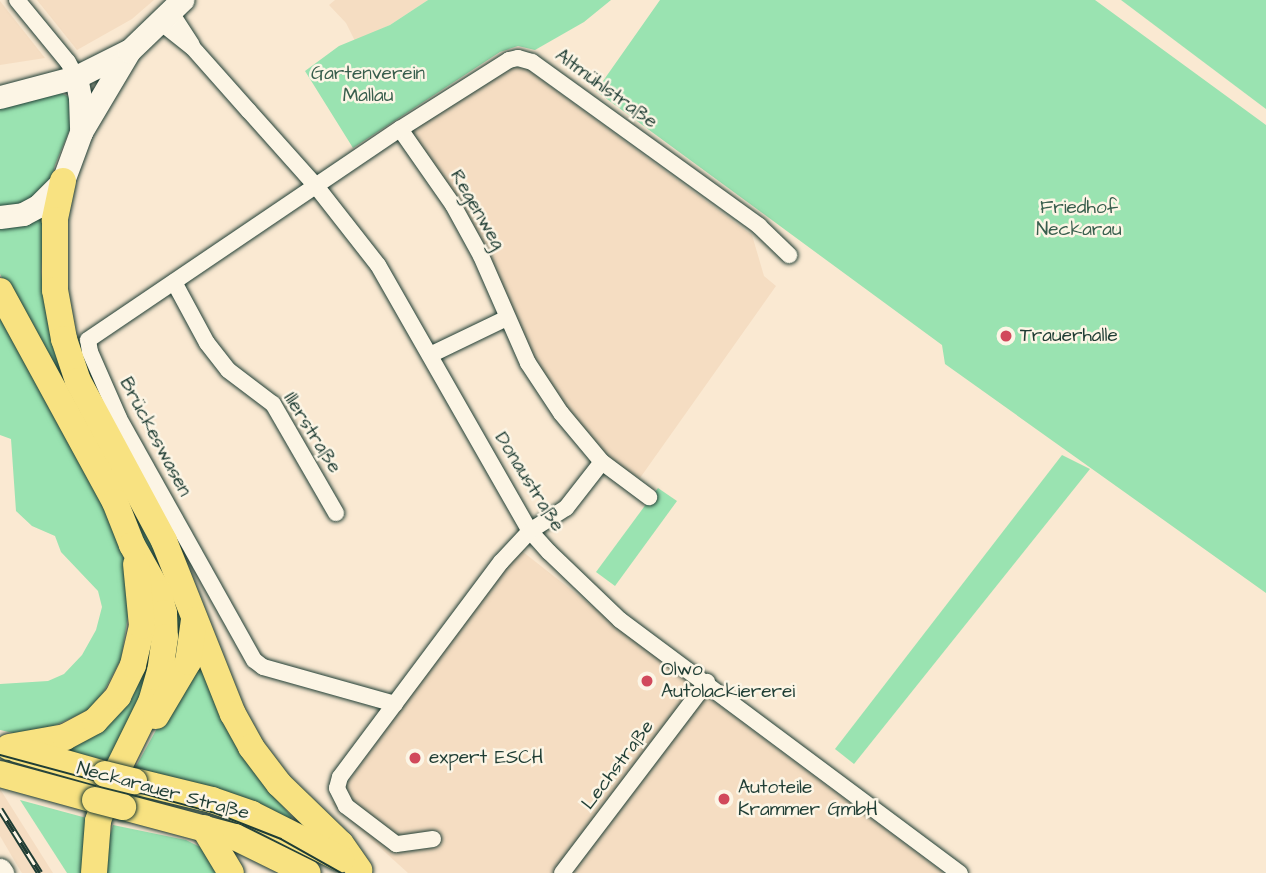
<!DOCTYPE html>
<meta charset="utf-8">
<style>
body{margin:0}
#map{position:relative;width:1266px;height:873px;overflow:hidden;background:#fae9d2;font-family:"Architects Daughter",sans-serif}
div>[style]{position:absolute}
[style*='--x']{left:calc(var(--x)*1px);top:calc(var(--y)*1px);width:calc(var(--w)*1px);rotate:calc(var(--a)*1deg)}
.built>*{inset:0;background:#f5ddc2}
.green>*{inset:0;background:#9ae3b1}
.roads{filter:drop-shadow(0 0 2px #1f3d34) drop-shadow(0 0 2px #1f3d34)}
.street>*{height:16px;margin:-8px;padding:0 8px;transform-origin:8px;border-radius:8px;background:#fcf5e5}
.secondary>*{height:23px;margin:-11.5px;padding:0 11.5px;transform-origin:11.5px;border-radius:11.5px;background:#fcf5e5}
.primary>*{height:26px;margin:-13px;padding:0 13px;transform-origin:13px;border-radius:13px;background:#f8e281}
.tram>*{height:2px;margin:-1px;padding:0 1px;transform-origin:1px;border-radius:1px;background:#1f3d34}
.rail>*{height:7px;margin-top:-3.5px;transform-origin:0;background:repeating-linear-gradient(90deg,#fcf5e5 0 13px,#1f3d34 0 26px);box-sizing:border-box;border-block:2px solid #1f3d34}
.bridges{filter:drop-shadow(0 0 2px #1f3d34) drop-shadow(0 0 2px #1f3d34)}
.primary-bridge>*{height:26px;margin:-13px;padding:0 13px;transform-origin:13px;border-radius:13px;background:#f8e281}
.dots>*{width:19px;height:19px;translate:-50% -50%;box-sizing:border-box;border:4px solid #fcf5e5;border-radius:50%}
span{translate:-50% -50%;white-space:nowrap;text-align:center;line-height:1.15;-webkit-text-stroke:5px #fcf5e5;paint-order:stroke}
.park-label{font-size:19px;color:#385e4d}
.street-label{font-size:19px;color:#1f3d34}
.poi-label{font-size:19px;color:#1f3d34}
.left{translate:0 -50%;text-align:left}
</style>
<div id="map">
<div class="built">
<div style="clip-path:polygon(37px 0,154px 0,132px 19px,77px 50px)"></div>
<div style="clip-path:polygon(335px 0,428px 0,390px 25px,355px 41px,346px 23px,329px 5px)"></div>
<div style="clip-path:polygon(0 1px,4px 6px,45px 58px,0 65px)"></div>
<div style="clip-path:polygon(512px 67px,527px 69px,752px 235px,764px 276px,776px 286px,640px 478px,606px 459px,531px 362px,485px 255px,410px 130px)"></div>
<div style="clip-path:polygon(518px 548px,713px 701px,944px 873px,408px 873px,332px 804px)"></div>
<div style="clip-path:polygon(0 789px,53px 873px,22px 873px,17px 865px,0 836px)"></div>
</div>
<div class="green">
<div style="clip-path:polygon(428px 0,611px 0,584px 22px,535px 50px,518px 46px,500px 52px,353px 148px,305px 71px,339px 46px,390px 25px)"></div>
<div style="clip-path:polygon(660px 0,1095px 0,1266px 125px,1266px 593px,945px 364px,942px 345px,596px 91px)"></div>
<div style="clip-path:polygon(1121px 0,1266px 0,1266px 109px)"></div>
<div style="clip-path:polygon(46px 93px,61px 93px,69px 97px,72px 124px,55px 165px,45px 209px,41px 272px,47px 318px,182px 606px,177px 663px,76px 411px,0 274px,0 105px)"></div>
<div style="clip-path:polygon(0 311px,96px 490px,123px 552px,130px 603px,121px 659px,103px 693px,88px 710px,67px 720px,42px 731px,18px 734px,0 730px,0 684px,48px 681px,64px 674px,82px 655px,96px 630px,102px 607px,98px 591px,61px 552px,55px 536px,32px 526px,16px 511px,11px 439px,0 435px)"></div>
<div style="clip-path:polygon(1062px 455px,1090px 469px,854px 764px,835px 749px)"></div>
<div style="clip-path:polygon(658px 488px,677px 501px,615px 586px,596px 572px)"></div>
<div style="clip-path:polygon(150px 621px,152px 672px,111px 766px,52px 750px,83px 738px)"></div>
<div style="clip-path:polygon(197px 656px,268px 789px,292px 817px,290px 821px,134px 770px)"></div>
<div style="clip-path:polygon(20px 800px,94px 820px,88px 873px,67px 873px)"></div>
<div style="clip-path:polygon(113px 825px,186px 840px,200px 847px,222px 873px,107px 873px,107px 846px)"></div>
</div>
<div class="roads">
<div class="street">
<div style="--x:17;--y:0;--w:80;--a:50.6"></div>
<div style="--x:68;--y:62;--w:17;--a:62"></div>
<div style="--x:170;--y:11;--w:40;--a:57.1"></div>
<div style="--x:159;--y:21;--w:43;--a:38.5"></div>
<div style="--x:193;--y:48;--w:84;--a:48.4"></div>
<div style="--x:249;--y:111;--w:101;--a:48.2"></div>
<div style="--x:316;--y:186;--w:100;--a:51.9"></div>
<div style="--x:378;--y:265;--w:306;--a:60.3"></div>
<div style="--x:530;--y:531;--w:28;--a:48"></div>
<div style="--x:549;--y:552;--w:98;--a:43.8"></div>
<div style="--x:620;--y:620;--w:424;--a:36.7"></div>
<div style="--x:400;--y:129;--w:93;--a:55.1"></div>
<div style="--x:453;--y:205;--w:58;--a:61.2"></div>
<div style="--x:481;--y:256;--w:117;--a:66.3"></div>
<div style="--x:528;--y:363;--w:60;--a:56.6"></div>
<div style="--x:561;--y:413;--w:64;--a:50.1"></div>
<div style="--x:602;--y:462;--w:59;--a:36.7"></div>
<div style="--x:174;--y:282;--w:69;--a:61.6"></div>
<div style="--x:207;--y:343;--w:34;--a:52"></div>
<div style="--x:228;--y:370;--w:56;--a:37.1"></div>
<div style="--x:273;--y:404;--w:126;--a:60"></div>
<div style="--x:430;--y:355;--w:85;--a:-25.7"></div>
<div style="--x:395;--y:704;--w:137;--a:-164.3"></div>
<div style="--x:263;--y:667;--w:11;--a:-142"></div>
<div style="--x:254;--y:660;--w:277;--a:-119.2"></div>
<div style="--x:119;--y:418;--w:72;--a:-113.7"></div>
<div style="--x:90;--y:352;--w:12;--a:-99"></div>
<div style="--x:88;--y:340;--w:377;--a:-34.1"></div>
<div style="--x:400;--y:129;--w:129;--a:-32.3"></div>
<div style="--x:509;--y:60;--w:9;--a:-13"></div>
<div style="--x:518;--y:58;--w:15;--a:16"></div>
<div style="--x:532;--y:62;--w:280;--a:35.8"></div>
<div style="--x:759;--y:226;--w:42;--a:44"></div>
<div style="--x:433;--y:839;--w:37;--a:172"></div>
<div style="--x:396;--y:844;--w:63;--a:-142.8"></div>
<div style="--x:346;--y:806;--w:20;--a:-117"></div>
<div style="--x:337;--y:788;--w:11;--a:-75"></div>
<div style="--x:340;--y:777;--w:269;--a:-53.2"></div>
<div style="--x:501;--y:562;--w:42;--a:-46.9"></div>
<div style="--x:530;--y:531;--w:43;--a:-32.6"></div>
<div style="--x:566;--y:508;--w:58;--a:-52"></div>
<div style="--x:562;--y:873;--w:240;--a:-52.8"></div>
</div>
<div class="secondary">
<div style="--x:76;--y:77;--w:21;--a:79"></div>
<div style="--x:80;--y:98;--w:34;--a:88"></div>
<div style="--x:0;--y:97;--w:79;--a:-14.7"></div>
<div style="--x:76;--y:77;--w:58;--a:-26.6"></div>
<div style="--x:0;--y:217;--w:23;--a:-7"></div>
<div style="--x:23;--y:214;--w:17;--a:-28"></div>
<div style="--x:38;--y:206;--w:35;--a:-45"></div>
<div style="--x:63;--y:181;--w:52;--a:-69.8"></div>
<div style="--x:81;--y:132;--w:94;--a:-59.3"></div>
<div style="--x:129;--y:51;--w:74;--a:-43.9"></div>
<div style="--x:0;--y:870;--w:4;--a:56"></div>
</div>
<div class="primary">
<div style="--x:63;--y:181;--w:40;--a:102"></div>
<div style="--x:55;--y:220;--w:70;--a:90"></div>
<div style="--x:55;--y:290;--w:50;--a:79.6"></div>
<div style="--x:64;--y:339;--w:44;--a:71.6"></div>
<div style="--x:78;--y:381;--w:182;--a:61.7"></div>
<div style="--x:164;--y:541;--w:186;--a:68.3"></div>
<div style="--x:233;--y:714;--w:38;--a:61"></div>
<div style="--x:251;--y:747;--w:46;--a:52.9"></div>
<div style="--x:279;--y:784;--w:86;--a:44.1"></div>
<div style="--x:341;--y:844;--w:32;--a:55"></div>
<div style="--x:0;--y:291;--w:240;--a:61.4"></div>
<div style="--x:115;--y:502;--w:46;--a:68.4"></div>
<div style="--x:132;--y:545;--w:55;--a:60.6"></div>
<div style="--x:159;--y:593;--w:21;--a:76"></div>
<div style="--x:164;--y:613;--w:24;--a:88"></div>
<div style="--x:165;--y:637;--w:34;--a:98"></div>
<div style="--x:160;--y:671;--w:32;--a:106"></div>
<div style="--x:151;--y:702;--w:90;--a:116.3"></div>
<div style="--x:111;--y:783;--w:40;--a:108.9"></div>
<div style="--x:98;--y:821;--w:52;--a:94.4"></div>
<div style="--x:156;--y:716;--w:63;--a:-59.3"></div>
<div style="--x:188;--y:662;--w:42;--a:-81.9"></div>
<div style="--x:9;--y:747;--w:57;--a:-10.1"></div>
<div style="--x:65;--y:737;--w:34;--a:-28"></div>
<div style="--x:95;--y:721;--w:34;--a:-47"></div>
<div style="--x:118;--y:696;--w:34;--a:-64"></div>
<div style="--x:133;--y:665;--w:40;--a:-77"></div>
<div style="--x:142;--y:626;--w:62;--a:-95.5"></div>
<div style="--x:16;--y:749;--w:92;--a:15.7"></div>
<div style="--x:0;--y:774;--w:98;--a:15.3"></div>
<div style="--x:134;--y:781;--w:80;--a:13.7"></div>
<div style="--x:212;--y:800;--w:42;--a:19.3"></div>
<div style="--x:252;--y:814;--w:100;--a:26.8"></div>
<div style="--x:123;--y:807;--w:116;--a:15"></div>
<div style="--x:235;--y:837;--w:81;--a:26.3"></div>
<div style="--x:204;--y:828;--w:52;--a:59"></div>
</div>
</div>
<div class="tram">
<div style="--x:0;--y:755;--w:223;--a:15.1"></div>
<div style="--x:215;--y:813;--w:71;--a:21.5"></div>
<div style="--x:281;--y:839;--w:69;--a:29.5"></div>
</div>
<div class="rail">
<div style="--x:0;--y:809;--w:75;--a:58"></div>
</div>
<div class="bridges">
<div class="primary-bridge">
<div style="--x:105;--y:774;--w:30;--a:14"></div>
<div style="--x:95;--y:800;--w:29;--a:14"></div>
</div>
</div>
<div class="dots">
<div style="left:1006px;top:336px;background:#d1495b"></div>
<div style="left:647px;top:681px;background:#d1495b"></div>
<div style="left:415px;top:758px;background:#d1495b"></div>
<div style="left:724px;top:799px;background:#d1495b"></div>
</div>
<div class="park-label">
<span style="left:368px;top:85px">Gartenverein<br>Mallau</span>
<span style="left:1079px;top:219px">Friedhof<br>Neckarau</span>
</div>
<div class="street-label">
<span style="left:606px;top:89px;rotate:36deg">Altmühlstraße</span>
<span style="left:477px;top:210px;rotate:60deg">Regenweg</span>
<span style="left:312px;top:433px;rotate:58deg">Illerstraße</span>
<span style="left:155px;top:437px;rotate:62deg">Brückeswasen</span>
<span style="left:529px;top:482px;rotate:58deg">Donaustraße</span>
<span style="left:618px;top:765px;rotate:-53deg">Lechstraße</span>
<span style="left:163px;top:791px;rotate:15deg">Neckarauer Straße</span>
</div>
<div class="poi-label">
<span class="left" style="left:1020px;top:336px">Trauerhalle</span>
<span class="left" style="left:661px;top:681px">Olwo<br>Autolackiererei</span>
<span class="left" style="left:429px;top:758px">expert ESCH</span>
<span class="left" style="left:738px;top:799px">Autoteile<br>Krammer GmbH</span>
</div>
</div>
